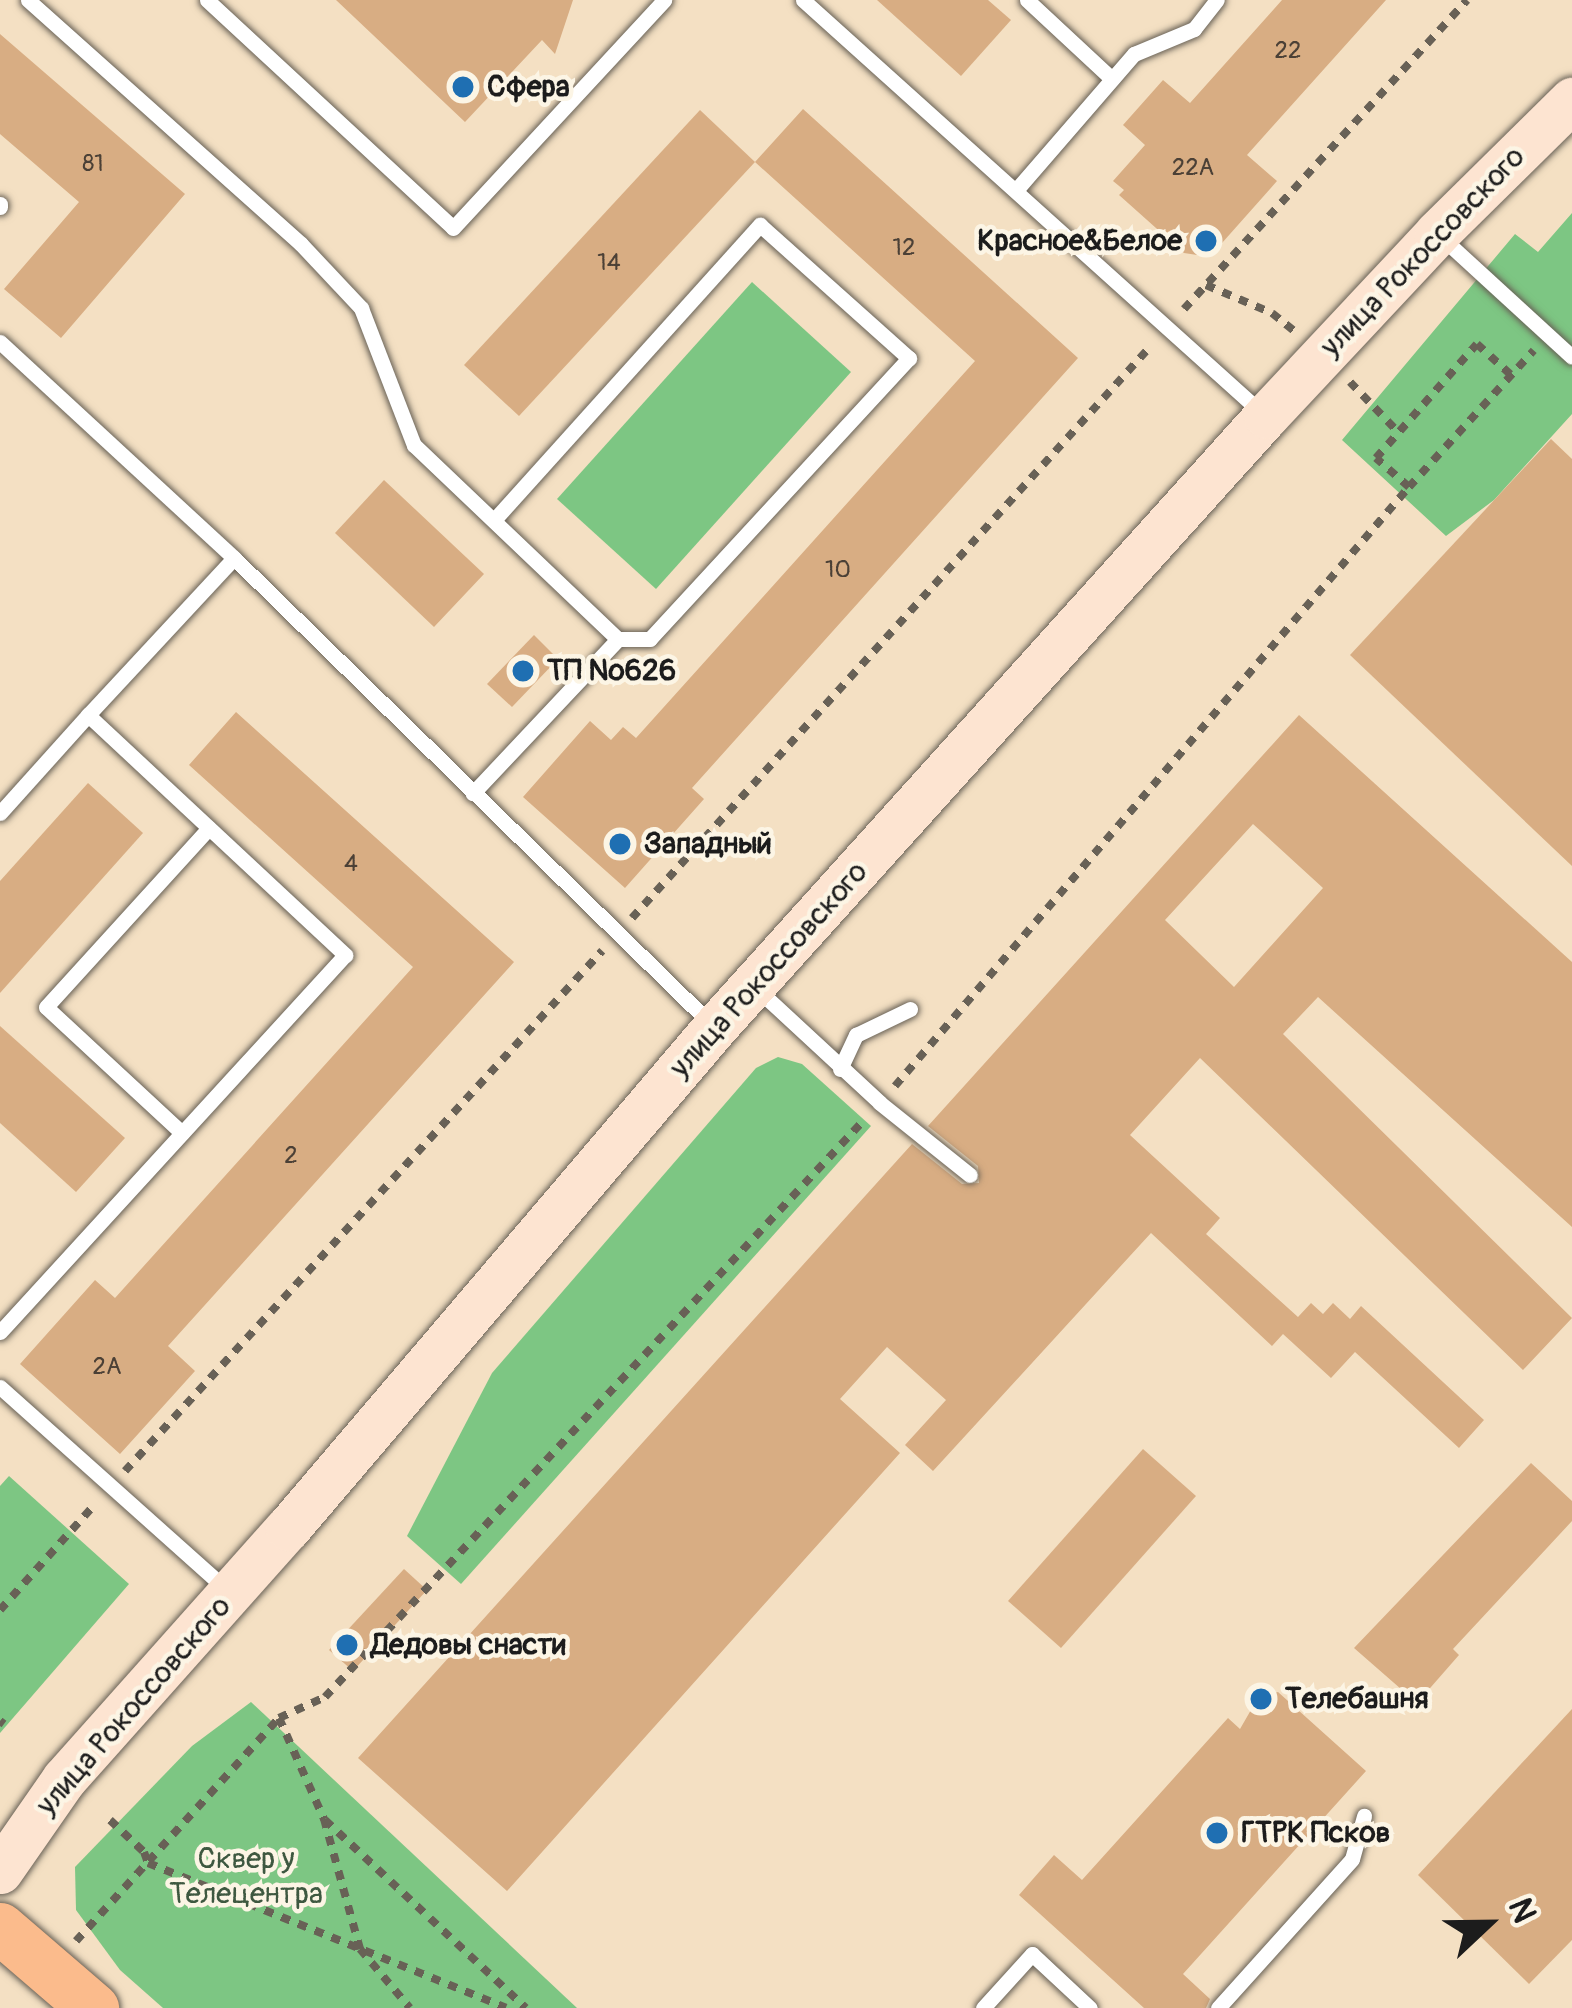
<!DOCTYPE html>
<meta charset="utf-8">
<style>
body{margin:0}
#map{position:relative;width:1572px;height:2008px;overflow:hidden;background:#f4e0c3;font-family:Pangolin,sans-serif}
div>[style]{position:absolute}
[style*='--x']{left:calc(var(--x)*1px);top:calc(var(--y)*1px);width:calc(var(--w)*1px);rotate:calc(var(--a)*1deg)}
.green>*{inset:0;background:#7dc683}
.building>*{inset:0;background:#d8ad83}
.path>*{height:8px;margin-top:-4px;transform-origin:0;background:repeating-linear-gradient(90deg,#686156 0 9px,transparent 0 18px)}
.roads{filter:drop-shadow(0 0 3px #686156) drop-shadow(0 0 3px #686156)}
.service>*{height:15px;margin:-7.5px;padding:0 7.5px;transform-origin:7.5px;border-radius:7.5px;background:#fff}
.secondary>*{height:45px;margin:-22.5px;padding:0 22.5px;transform-origin:22.5px;border-radius:22.5px;background:#fde4d1}
.trunk>*{height:51px;margin:-25.5px;padding:0 25.5px;transform-origin:25.5px;border-radius:25.5px;background:#fbbb8c}
.dots>*{width:33px;height:33px;translate:-50% -50%;box-sizing:border-box;border:6px solid #fcf5e5;border-radius:50%}
span{translate:-50% -50%;white-space:nowrap;text-align:center;line-height:1.15;-webkit-text-stroke:9px #fcf5e5;paint-order:stroke}
.number-label{font-size:24px;color:#4b4036}
.number-label span{-webkit-text-stroke-width:0}
.poi-label{font-size:30px;color:#1c1c1c;font-weight:700}
.left{translate:0 -50%;text-align:left}
.right{translate:-100% -50%;text-align:right}
.street-label{font-size:30px;color:#1c1c1c}
.park-label{font-size:30px;color:#3e5840}
.north{position:absolute;left:1428px;top:1864px;width:120px;height:120px;-webkit-text-stroke:9px #fcf5e5;paint-order:stroke;rotate:68deg;font-size:33px;font-weight:700;line-height:48px;text-align:center;color:#1c1c1c}
.north::after{content:'';display:block;margin:auto;width:42px;height:54px;background:#1c1c1c;clip-path:polygon(50% 0,100% 100%,50% 72%,0 100%)}
</style>
<div id="map">
<div class="green">
<div style="clip-path:polygon(1572px 213px,1572px 414px,1494px 500px,1446px 536px,1342px 440px,1515px 234px,1538px 252px)"></div>
<div style="clip-path:polygon(752px 282px,851px 372px,656px 589px,557px 499px)"></div>
<div style="clip-path:polygon(778px 1057px,802px 1064px,871px 1126px,461px 1584px,407px 1536px,492px 1373px,756px 1068px)"></div>
<div style="clip-path:polygon(9px 1476px,129px 1584px,0 1733px,0 1486px)"></div>
<div style="clip-path:polygon(251px 1702px,577px 2008px,163px 2008px,120px 1970px,76px 1910px,75px 1867px,192px 1746px)"></div>
</div>
<div class="building">
<div style="clip-path:polygon(336px 0,573px 0,555px 54px,542px 40px,465px 122px)"></div>
<div style="clip-path:polygon(877px 0,988px 0,1011px 20px,961px 76px)"></div>
<div style="clip-path:polygon(1282px 0,1386px 0,1247px 155px,1277px 181px,1222px 243px,1204px 256px,1184px 253px,1119px 195px,1124px 190px,1113px 181px,1145px 145px,1123px 125px,1163px 80px,1190px 103px)"></div>
<div style="clip-path:polygon(0 34px,185px 194px,61px 338px,4px 289px,79px 202px,0 134px)"></div>
<div style="clip-path:polygon(803px 109px,1078px 358px,692px 788px,704px 799px,625px 888px,523px 797px,590px 721px,611px 740px,623px 727px,636px 738px,975px 361px,755px 162px)"></div>
<div style="clip-path:polygon(700px 110px,755px 162px,519px 416px,464px 365px)"></div>
<div style="clip-path:polygon(1551px 439px,1572px 459px,1572px 866px,1350px 655px)"></div>
<div style="clip-path:polygon(384px 480px,484px 574px,434px 627px,335px 533px)"></div>
<div style="clip-path:polygon(534px 635px,558px 659px,512px 707px,487px 684px)"></div>
<div style="clip-path:polygon(236px 712px,514px 962px,168px 1346px,195px 1371px,120px 1454px,20px 1364px,95px 1280px,115px 1298px,413px 967px,189px 765px)"></div>
<div style="clip-path:polygon(evenodd,1299px 715px,1572px 962px,1572px 1227px,1318px 997px,1283px 1034px,1572px 1318px,1523px 1370px,1200px 1058px,1130px 1135px,1220px 1218px,1206px 1234px,1298px 1317px,1311px 1303px,1323px 1314px,1333px 1303px,1350px 1319px,1361px 1306px,1484px 1420px,1459px 1448px,1355px 1352px,1331px 1378px,1283px 1334px,1272px 1346px,1151px 1233px,933px 1471px,905px 1445px,946px 1400px,887px 1347px,840px 1399px,900px 1453px,507px 1891px,358px 1758px,912px 1144px,962px 1184px,979px 1183px,978px 1166px,928px 1126px,1299px 715px,1253px 824px,1323px 888px,1234px 987px,1165px 920px,1253px 824px)"></div>
<div style="clip-path:polygon(88px 783px,143px 833px,0 993px,0 881px)"></div>
<div style="clip-path:polygon(0 1026px,125px 1138px,76px 1192px,0 1123px)"></div>
<div style="clip-path:polygon(1143px 1449px,1196px 1496px,1061px 1648px,1008px 1601px)"></div>
<div style="clip-path:polygon(1531px 1463px,1572px 1501px,1572px 1521px,1453px 1649px,1459px 1655px,1417px 1703px,1354px 1648px)"></div>
<div style="clip-path:polygon(404px 1569px,427px 1590px,353px 1671px,329px 1650px)"></div>
<div style="clip-path:polygon(1278px 1692px,1366px 1771px,1183px 1974px,1210px 1999px,1206px 2008px,1144px 2008px,1019px 1895px,1054px 1855px,1082px 1880px,1228px 1718px,1240px 1729px,1259px 1696px)"></div>
<div style="clip-path:polygon(1572px 1709px,1572px 1940px,1529px 1984px,1418px 1875px)"></div>
</div>
<div class="path">
<div style="--x:1206;--y:285;--w:72;--a:23"></div>
<div style="--x:1272;--y:313;--w:28;--a:39"></div>
<div style="--x:1184;--y:309;--w:419;--a:-47.5"></div>
<div style="--x:1350;--y:382;--w:71;--a:46.1"></div>
<div style="--x:1409;--y:487;--w:44;--a:-138.7"></div>
<div style="--x:1376;--y:458;--w:152;--a:-48.5"></div>
<div style="--x:1477;--y:344;--w:45;--a:42.3"></div>
<div style="--x:632;--y:918;--w:771;--a:-47.79"></div>
<div style="--x:895;--y:1086;--w:789;--a:-49.37"></div>
<div style="--x:1409;--y:487;--w:185;--a:-47.6"></div>
<div style="--x:125;--y:1471;--w:706;--a:-47.47"></div>
<div style="--x:0;--y:1610;--w:142;--a:-48.1"></div>
<div style="--x:279;--y:1718;--w:111;--a:66"></div>
<div style="--x:324;--y:1819;--w:135;--a:74.5"></div>
<div style="--x:360;--y:1949;--w:77;--a:49.7"></div>
<div style="--x:0;--y:1721;--w:5;--a:37"></div>
<div style="--x:110;--y:1820;--w:47;--a:43.3"></div>
<div style="--x:144;--y:1852;--w:12;--a:70"></div>
<div style="--x:148;--y:1863;--w:386;--a:22"></div>
<div style="--x:325;--y:1820;--w:275;--a:43.1"></div>
<div style="--x:76;--y:1941;--w:302;--a:-47.7"></div>
<div style="--x:279;--y:1718;--w:51;--a:-24.5"></div>
<div style="--x:325;--y:1697;--w:791;--a:-46.95"></div>
</div>
<div class="roads">
<div class="service">
<div style="--x:28;--y:0;--w:366;--a:41.8"></div>
<div style="--x:301;--y:244;--w:88;--a:46.8"></div>
<div style="--x:361;--y:308;--w:147;--a:68.9"></div>
<div style="--x:414;--y:445;--w:282;--a:43.6"></div>
<div style="--x:618;--y:639;--w:212;--a:133.3"></div>
<div style="--x:207;--y:0;--w:335;--a:42.8"></div>
<div style="--x:453;--y:228;--w:311;--a:-47.2"></div>
<div style="--x:803;--y:0;--w:620;--a:41.99"></div>
<div style="--x:1027;--y:0;--w:116;--a:42.9"></div>
<div style="--x:1017;--y:189;--w:179;--a:-49.1"></div>
<div style="--x:1134;--y:54;--w:65;--a:-22.6"></div>
<div style="--x:1194;--y:29;--w:37;--a:-52"></div>
<div style="--x:0;--y:204;--w:3;--a:90"></div>
<div style="--x:1439;--y:235;--w:180;--a:42.5"></div>
<div style="--x:0;--y:342;--w:318;--a:42.7"></div>
<div style="--x:495;--y:519;--w:396;--a:-48"></div>
<div style="--x:760;--y:225;--w:200;--a:41.8"></div>
<div style="--x:909;--y:358;--w:382;--a:132.7"></div>
<div style="--x:650;--y:639;--w:32;--a:180"></div>
<div style="--x:88;--y:715;--w:214;--a:-47.1"></div>
<div style="--x:234;--y:558;--w:665;--a:44.33"></div>
<div style="--x:0;--y:813;--w:132;--a:-48.1"></div>
<div style="--x:88;--y:715;--w:352;--a:43"></div>
<div style="--x:345;--y:955;--w:511;--a:132.46"></div>
<div style="--x:756;--y:988;--w:169;--a:42.8"></div>
<div style="--x:880;--y:1103;--w:115;--a:38.7"></div>
<div style="--x:840;--y:1069;--w:38;--a:-65"></div>
<div style="--x:856;--y:1035;--w:60;--a:-25.7"></div>
<div style="--x:182;--y:1133;--w:185;--a:-137.2"></div>
<div style="--x:46;--y:1007;--w:242;--a:-47.7"></div>
<div style="--x:0;--y:1387;--w:303;--a:41.8"></div>
<div style="--x:983;--y:2008;--w:73;--a:-47.8"></div>
<div style="--x:1032;--y:1954;--w:79;--a:43"></div>
<div style="--x:1218;--y:2008;--w:200;--a:-48"></div>
<div style="--x:1352;--y:1859;--w:45;--a:-74.4"></div>
</div>
<div class="secondary">
<div style="--x:0;--y:1871;--w:112;--a:-55.2"></div>
<div style="--x:64;--y:1779;--w:336;--a:-48.3"></div>
<div style="--x:288;--y:1528;--w:658;--a:-49.56"></div>
<div style="--x:715;--y:1027;--w:823;--a:-47.96"></div>
<div style="--x:1266;--y:416;--w:250;--a:-46.9"></div>
<div style="--x:1437;--y:233;--w:190;--a:-44.6"></div>
</div>
<div class="trunk">
<div style="--x:0;--y:1928;--w:123;--a:40.7"></div>
</div>
</div>
<div class="dots">
<div style="left:463px;top:87px;background:#1f6fb2"></div>
<div style="left:1206px;top:241px;background:#1f6fb2"></div>
<div style="left:523px;top:671px;background:#1f6fb2"></div>
<div style="left:620px;top:844px;background:#1f6fb2"></div>
<div style="left:347px;top:1645px;background:#1f6fb2"></div>
<div style="left:1261px;top:1699px;background:#1f6fb2"></div>
<div style="left:1217px;top:1833px;background:#1f6fb2"></div>
</div>
<div class="number-label">
<span style="left:1288px;top:51px">22</span>
<span style="left:93px;top:164px">81</span>
<span style="left:1193px;top:168px">22А</span>
<span style="left:904px;top:248px">12</span>
<span style="left:609px;top:263px">14</span>
<span style="left:838px;top:570px">10</span>
<span style="left:351px;top:864px">4</span>
<span style="left:291px;top:1156px">2</span>
<span style="left:107px;top:1367px">2А</span>
</div>
<div class="poi-label">
<span class="left" style="left:487px;top:87px">Сфера</span>
<span class="right" style="left:1182px;top:241px">Красное&amp;Белое</span>
<span class="left" style="left:547px;top:671px">ТП №626</span>
<span class="left" style="left:644px;top:844px">Западный</span>
<span class="left" style="left:371px;top:1645px">Дедовы снасти</span>
<span class="left" style="left:1285px;top:1699px">Телебашня</span>
<span class="left" style="left:1241px;top:1833px">ГТРК Псков</span>
</div>
<div class="street-label">
<span style="left:1423px;top:252px;rotate:-46deg">улица Рокоссовского</span>
<span style="left:769px;top:970px;rotate:-48deg">улица Рокоссовского</span>
<span style="left:134px;top:1706px;rotate:-49deg">улица Рокоссовского</span>
</div>
<div class="park-label">
<span style="left:246px;top:1876px">Сквер у<br>Телецентра</span>
</div>
<div class="north">N</div>
</div>
